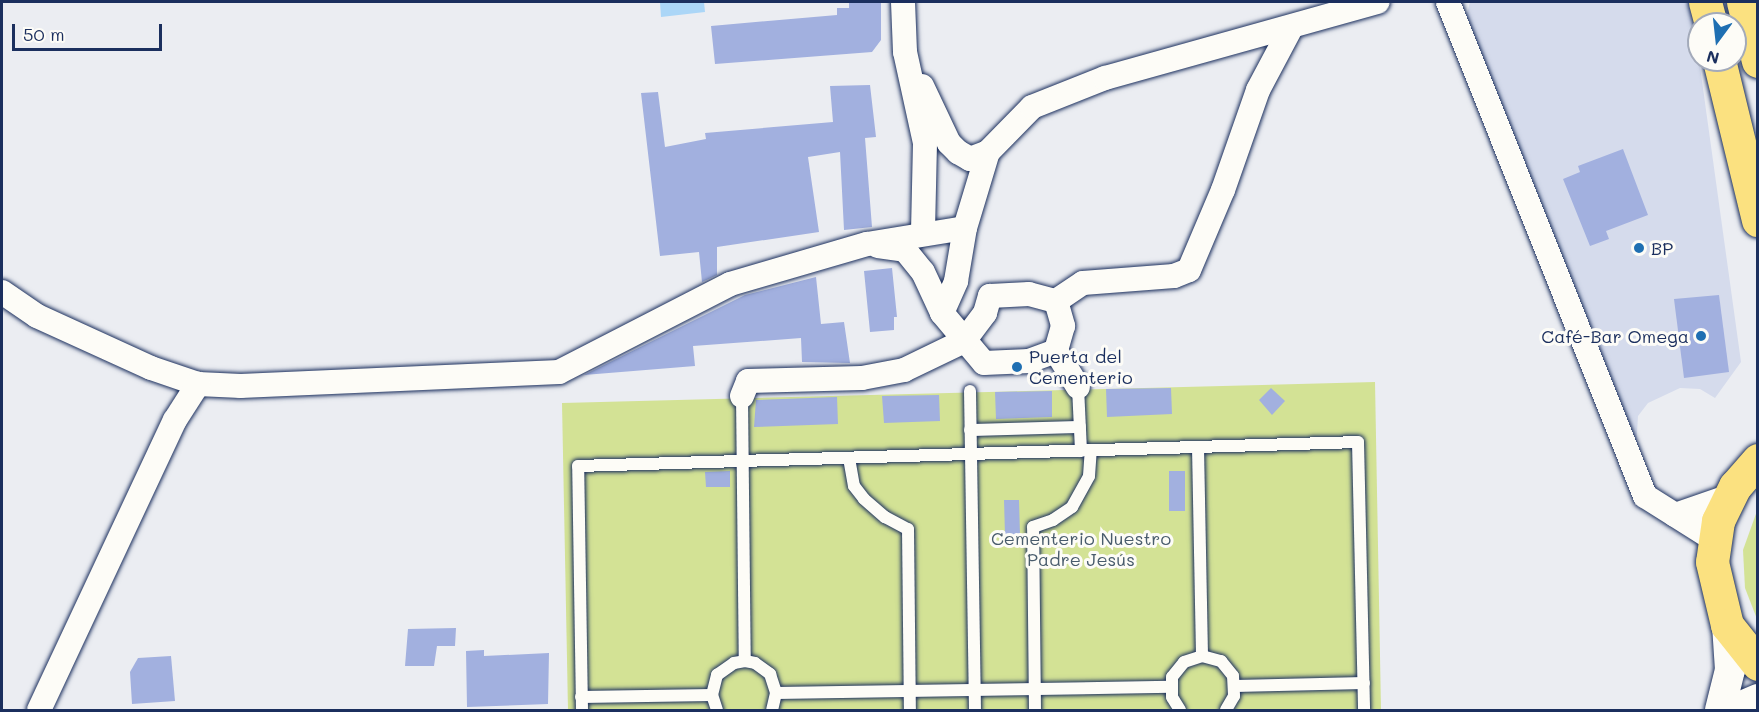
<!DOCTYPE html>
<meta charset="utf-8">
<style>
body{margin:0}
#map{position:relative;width:1759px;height:712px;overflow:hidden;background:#ebedf2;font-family:Mali,sans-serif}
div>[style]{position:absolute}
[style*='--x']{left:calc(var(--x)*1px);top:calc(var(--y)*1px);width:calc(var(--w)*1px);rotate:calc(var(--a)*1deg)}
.built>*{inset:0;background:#d5dbec}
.green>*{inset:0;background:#d3e295}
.water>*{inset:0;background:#abd6f7}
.building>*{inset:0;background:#a2b0df}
.roads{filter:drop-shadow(0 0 2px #1b2f5e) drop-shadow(0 0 2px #1b2f5e)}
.service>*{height:12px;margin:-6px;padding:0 6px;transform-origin:6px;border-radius:6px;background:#fdfcf7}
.minor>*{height:24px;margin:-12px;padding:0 12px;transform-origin:12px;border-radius:12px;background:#fdfcf7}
.tertiary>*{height:30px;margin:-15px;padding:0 15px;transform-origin:15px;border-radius:15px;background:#fdfcf7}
.primary>*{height:33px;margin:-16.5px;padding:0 16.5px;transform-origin:16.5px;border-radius:16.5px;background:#fbe180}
.dots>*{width:16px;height:16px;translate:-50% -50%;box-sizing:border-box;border:3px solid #fdfcf7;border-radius:50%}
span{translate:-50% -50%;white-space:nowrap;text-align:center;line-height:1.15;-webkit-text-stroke:6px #fdfcf7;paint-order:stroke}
.poi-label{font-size:18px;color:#1b2f5e}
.left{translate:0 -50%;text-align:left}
.right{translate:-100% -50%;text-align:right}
.park-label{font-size:18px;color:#495c6c}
.frame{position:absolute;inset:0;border:3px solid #1b2f5e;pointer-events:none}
.north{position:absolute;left:1687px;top:12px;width:60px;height:60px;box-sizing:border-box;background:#fdfcf7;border:2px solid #a3aaba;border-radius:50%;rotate:195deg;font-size:16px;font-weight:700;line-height:24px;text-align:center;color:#1b2f5e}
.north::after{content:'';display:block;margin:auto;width:21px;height:27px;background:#1f6fb2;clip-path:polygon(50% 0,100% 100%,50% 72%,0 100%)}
.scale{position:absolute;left:12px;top:24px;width:150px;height:27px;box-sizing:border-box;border:3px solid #1b2f5e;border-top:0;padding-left:8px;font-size:18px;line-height:21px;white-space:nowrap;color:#1b2f5e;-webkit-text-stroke:4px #fdfcf7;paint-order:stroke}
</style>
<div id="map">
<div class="built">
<div style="clip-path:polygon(1470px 2px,1691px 2px,1741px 362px,1715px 398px,1700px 389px,1680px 388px,1648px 403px,1638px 416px,1636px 450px,1464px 26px)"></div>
</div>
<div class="green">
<div style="clip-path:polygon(1375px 382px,1381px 710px,568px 710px,562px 403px)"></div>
<div style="clip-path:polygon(1757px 511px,1757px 619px,1745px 588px,1743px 550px)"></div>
</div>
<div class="water">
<div style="clip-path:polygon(660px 2px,704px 2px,705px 12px,661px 17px)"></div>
</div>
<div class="building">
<div style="clip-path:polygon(849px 2px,881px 2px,881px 40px,872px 52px,715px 64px,711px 26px,837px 15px,837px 8px,849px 8px)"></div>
<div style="clip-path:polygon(870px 85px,876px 137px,865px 138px,872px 227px,844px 230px,840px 152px,808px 157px,819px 232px,717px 247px,717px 275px,702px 282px,699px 252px,660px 256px,641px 93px,658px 92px,665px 147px,706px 139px,705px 133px,833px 122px,830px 86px)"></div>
<div style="clip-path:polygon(1623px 149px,1648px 215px,1606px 231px,1609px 239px,1590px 246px,1563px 179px,1580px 172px,1578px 166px)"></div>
<div style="clip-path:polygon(892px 268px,897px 317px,894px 317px,894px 330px,870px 332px,864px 271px)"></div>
<div style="clip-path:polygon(816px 277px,821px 324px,844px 322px,850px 363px,802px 362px,801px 338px,693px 346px,695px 366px,584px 375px,745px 295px)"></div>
<div style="clip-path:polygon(1719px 295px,1729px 372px,1684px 378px,1674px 299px)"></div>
<div style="clip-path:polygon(1171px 388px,1172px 414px,1107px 417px,1106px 389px)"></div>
<div style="clip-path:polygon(1271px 388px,1285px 401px,1272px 415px,1259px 400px)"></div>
<div style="clip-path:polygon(1052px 391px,1052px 417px,996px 419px,995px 392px)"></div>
<div style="clip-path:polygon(939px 395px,940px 421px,884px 423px,882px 396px)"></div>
<div style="clip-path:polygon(837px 397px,838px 424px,754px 427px,756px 400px)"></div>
<div style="clip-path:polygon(730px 471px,730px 487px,706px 487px,705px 472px)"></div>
<div style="clip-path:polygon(1169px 471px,1185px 471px,1185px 511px,1169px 511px)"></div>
<div style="clip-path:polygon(1004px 500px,1019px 500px,1020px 535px,1005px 535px)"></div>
<div style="clip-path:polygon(456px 628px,455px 646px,437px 646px,434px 666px,405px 666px,408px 629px)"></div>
<div style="clip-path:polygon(484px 650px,484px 656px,549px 653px,548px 704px,467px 707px,466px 651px)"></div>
<div style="clip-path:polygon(171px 656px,175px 701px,132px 704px,130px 672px,138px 658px)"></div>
</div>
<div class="roads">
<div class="service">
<div style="--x:1078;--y:387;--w:64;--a:87.3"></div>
<div style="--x:970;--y:391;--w:319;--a:89.1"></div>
<div style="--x:742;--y:396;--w:265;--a:89.4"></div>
<div style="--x:970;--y:430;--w:110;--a:-1.6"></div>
<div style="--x:1198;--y:447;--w:209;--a:88.9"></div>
<div style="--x:849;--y:458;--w:28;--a:80"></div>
<div style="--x:854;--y:486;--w:16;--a:52"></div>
<div style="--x:864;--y:499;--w:28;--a:41"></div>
<div style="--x:885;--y:517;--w:26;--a:28"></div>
<div style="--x:908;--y:529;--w:181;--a:89.4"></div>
<div style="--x:1235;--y:686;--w:129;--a:-1.3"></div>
<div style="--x:776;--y:693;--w:395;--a:-0.9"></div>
<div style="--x:581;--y:697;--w:131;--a:-0.9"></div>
<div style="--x:582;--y:710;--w:244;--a:-90.9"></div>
<div style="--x:578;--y:466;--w:780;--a:-1.76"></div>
<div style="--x:1358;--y:442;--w:268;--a:88.7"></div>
<div style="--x:717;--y:710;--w:16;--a:-108"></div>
<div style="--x:712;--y:695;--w:21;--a:-76"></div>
<div style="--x:717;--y:675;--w:21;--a:-35"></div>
<div style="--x:734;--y:663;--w:11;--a:-10"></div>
<div style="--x:745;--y:661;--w:10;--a:11"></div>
<div style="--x:755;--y:663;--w:19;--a:36"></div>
<div style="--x:770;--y:674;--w:20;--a:72"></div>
<div style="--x:776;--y:693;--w:17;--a:103"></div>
<div style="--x:1035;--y:710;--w:183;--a:-90.6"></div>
<div style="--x:1033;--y:527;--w:21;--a:-19"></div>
<div style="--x:1053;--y:520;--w:23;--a:-34"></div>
<div style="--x:1072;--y:507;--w:35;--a:-61"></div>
<div style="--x:1089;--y:476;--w:26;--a:-86"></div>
<div style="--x:1180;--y:710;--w:15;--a:-122"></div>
<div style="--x:1172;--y:697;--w:20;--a:-90"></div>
<div style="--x:1172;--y:677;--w:19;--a:-51"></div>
<div style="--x:1184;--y:662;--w:19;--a:-18"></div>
<div style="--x:1202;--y:656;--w:20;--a:15"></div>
<div style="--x:1221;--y:661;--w:19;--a:51"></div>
<div style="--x:1233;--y:676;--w:20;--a:87"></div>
<div style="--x:1234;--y:696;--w:16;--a:120"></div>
</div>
<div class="minor">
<div style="--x:903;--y:2;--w:50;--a:87.7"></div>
<div style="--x:905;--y:52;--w:93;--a:77.6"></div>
<div style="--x:925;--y:143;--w:91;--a:91.3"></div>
<div style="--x:1448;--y:2;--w:532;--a:68.26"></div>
<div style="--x:1645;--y:496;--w:83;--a:32.2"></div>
<div style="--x:922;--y:86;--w:63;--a:64.7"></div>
<div style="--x:949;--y:143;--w:13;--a:45"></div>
<div style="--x:958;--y:152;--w:14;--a:30"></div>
<div style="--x:970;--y:159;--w:19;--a:-21"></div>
<div style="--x:878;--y:246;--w:27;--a:8"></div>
<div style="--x:905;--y:250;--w:28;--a:51"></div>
<div style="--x:923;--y:272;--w:45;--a:65.1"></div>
<div style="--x:2;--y:292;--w:42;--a:34.4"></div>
<div style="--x:37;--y:316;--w:125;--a:24.5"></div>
<div style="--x:151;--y:368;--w:50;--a:18.8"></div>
<div style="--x:198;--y:384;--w:43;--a:2.7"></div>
<div style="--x:241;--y:386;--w:318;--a:-2.5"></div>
<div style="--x:559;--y:372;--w:192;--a:-27.2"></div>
<div style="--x:730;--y:284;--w:143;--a:-16.3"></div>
<div style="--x:867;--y:244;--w:99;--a:-9.3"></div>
<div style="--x:1056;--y:301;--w:26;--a:74"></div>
<div style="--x:1063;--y:326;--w:26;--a:106"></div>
<div style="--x:1056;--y:351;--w:42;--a:58.6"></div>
<div style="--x:1056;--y:351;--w:29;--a:160"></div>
<div style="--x:1029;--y:361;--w:45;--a:177.5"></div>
<div style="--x:984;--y:363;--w:65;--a:-130"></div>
<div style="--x:942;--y:313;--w:35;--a:-66"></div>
<div style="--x:956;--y:281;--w:54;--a:-80.4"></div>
<div style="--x:965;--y:228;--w:79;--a:-73.2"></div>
<div style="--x:988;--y:152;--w:63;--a:-45.6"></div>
<div style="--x:1032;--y:107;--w:79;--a:-21.7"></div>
<div style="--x:1105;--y:78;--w:283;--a:-15.6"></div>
<div style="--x:742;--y:396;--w:16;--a:-68"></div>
<div style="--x:748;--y:381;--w:114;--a:-1.5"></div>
<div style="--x:862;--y:378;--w:43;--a:-10.8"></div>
<div style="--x:904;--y:370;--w:67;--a:-25.8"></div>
<div style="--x:964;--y:341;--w:35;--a:-53"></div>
<div style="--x:985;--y:313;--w:18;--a:-74"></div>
<div style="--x:990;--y:296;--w:39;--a:-3"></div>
<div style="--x:1029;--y:294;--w:28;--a:15"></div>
<div style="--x:1056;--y:301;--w:32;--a:-34"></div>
<div style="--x:1083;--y:283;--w:91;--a:-4.4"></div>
<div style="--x:1174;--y:276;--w:16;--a:-22"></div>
<div style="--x:1189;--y:270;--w:87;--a:-67"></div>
<div style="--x:1223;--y:190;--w:106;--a:-70.7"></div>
<div style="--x:1258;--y:90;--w:70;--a:-62"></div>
<div style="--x:1675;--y:515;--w:58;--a:-19.1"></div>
<div style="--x:39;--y:710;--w:320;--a:-64.9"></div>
<div style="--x:175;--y:420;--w:43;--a:-57.4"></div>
</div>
<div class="tertiary">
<div style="--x:1720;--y:710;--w:41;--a:-76"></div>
<div style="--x:1730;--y:670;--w:45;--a:-93.8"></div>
<div style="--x:1732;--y:710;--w:28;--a:-23"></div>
</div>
<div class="primary">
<div style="--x:1705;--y:2;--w:23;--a:75"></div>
<div style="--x:1743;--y:2;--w:61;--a:75.7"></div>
<div style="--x:1719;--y:60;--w:165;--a:76.3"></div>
<div style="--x:1758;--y:460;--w:35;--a:131"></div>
<div style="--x:1735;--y:486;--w:39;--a:116"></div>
<div style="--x:1718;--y:521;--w:41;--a:98.3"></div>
<div style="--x:1712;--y:562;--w:65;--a:76.6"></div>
<div style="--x:1727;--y:625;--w:50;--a:51.5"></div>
</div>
</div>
<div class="dots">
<div style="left:1639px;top:248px;background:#1f6fb2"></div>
<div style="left:1701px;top:336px;background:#1f6fb2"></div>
<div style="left:1017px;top:367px;background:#1f6fb2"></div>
</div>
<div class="poi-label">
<span class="left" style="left:1651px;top:248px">BP</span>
<span class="right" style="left:1689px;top:336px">Café-Bar Omega</span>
<span class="left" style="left:1029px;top:367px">Puerta del<br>Cementerio</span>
</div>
<div class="park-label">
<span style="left:1081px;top:549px">Cementerio Nuestro<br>Padre Jesús</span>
</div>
<div class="frame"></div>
<div class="north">N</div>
<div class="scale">50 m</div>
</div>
